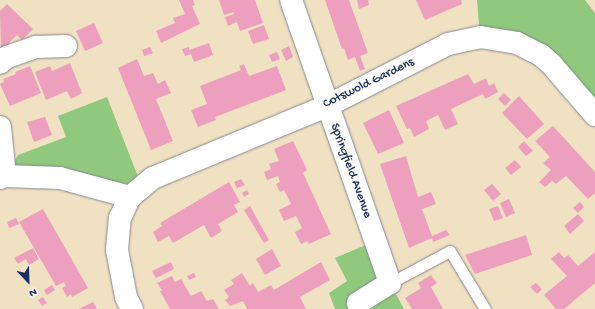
<!DOCTYPE html>
<style>
body{margin:0}
#map{position:relative;width:595px;height:309px;overflow:hidden;background:#f1e1c3;font-family:"Gochi Hand",sans-serif}
div>[style]{position:absolute}
[style*='--x']{left:calc(var(--x)*1px);top:calc(var(--y)*1px);width:calc(var(--w)*1px);rotate:calc(var(--a)*1deg)}
.green>*{inset:0;background:#90c97d}
.building>*{inset:0;background:#ed9fbe}
.roads{filter:drop-shadow(0 0 1px #868890) drop-shadow(0 0 1px #868890)}
.service>*{height:11px;margin:-5.5px;padding:0 5.5px;transform-origin:5.5px;border-radius:5.5px;background:#fff}
.minor>*{height:22px;margin:-11px;padding:0 11px;transform-origin:11px;border-radius:11px;background:#fff}
span{translate:-50% -50%;white-space:nowrap;text-align:center;line-height:1.15;-webkit-text-stroke:3.5px #fdfcf7;paint-order:stroke}
.street-label{font-size:13px;color:#1b2f5e}
.north{position:absolute;left:8px;top:261px;width:40px;height:40px;-webkit-text-stroke:3px #fdfcf7;paint-order:stroke;rotate:157deg;font-size:11px;font-weight:700;line-height:16px;text-align:center;color:#1b2f5e}
.north::after{content:'';display:block;margin:auto;width:14px;height:18px;background:#1b2f5e;clip-path:polygon(50% 0,100% 100%,50% 72%,0 100%)}
</style>
<div id="map">
<div class="green">
<div style="clip-path:polygon(477px 0,585px 0,595px 13px,595px 115px,552px 65px,480px 37px)"></div>
<div style="clip-path:polygon(107px 97px,142px 187px,5px 176px,18px 155px,66px 137px,58px 116px)"></div>
<div style="clip-path:polygon(375px 241px,390px 283px,404px 309px,335px 309px,329px 293px,347px 281px,335px 258px)"></div>
</div>
<div class="building">
<div style="clip-path:polygon(179px 0,193px 0,195px 5px,192px 6px,200px 24px,161px 43px,156px 31px,175px 23px,173px 18px,185px 14px)"></div>
<div style="clip-path:polygon(219px 0,255px 0,263px 23px,240px 31px,237px 22px,228px 26px,225px 17px,234px 14px,234px 12px,224px 15px)"></div>
<div style="clip-path:polygon(325px 0,349px 0,368px 53px,360px 56px,365px 69px,360px 71px,355px 57px,348px 60px,344px 48px,342px 49px)"></div>
<div style="clip-path:polygon(357px 0,368px 0,369px 5px,359px 9px)"></div>
<div style="clip-path:polygon(416px 0,461px 0,462px 4px,425px 20px)"></div>
<div style="clip-path:polygon(7px 4px,33px 29px,22px 40px,17px 35px,1px 51px,0 11px)"></div>
<div style="clip-path:polygon(94px 23px,103px 43px,85px 51px,76px 31px)"></div>
<div style="clip-path:polygon(264px 25px,269px 39px,253px 44px,248px 31px)"></div>
<div style="clip-path:polygon(209px 43px,213px 55px,194px 62px,191px 54px,185px 56px,182px 49px,189px 47px,189px 50px)"></div>
<div style="clip-path:polygon(289px 46px,293px 57px,286px 61px,281px 50px)"></div>
<div style="clip-path:polygon(150px 47px,153px 53px,144px 56px,142px 50px)"></div>
<div style="clip-path:polygon(277px 52px,280px 59px,272px 62px,269px 55px)"></div>
<div style="clip-path:polygon(137px 59px,144px 76px,153px 73px,158px 84px,165px 80px,171px 93px,156px 99px,173px 141px,151px 150px,118px 68px)"></div>
<div style="clip-path:polygon(70px 63px,82px 93px,71px 99px,67px 91px,46px 100px,35px 72px,50px 66px,52px 71px)"></div>
<div style="clip-path:polygon(244px 64px,249px 76px,277px 66px,286px 90px,215px 117px,216px 120px,198px 127px,191px 110px,207px 104px,200px 86px,241px 70px,239px 66px)"></div>
<div style="clip-path:polygon(30px 66px,41px 93px,10px 106px,0 84px,4px 82px,3px 79px,16px 74px,15px 72px)"></div>
<div style="clip-path:polygon(468px 74px,474px 84px,486px 78px,489px 86px,494px 83px,498px 92px,485px 99px,483px 94px,451px 109px,458px 124px,445px 130px,438px 115px,426px 121px,429px 129px,414px 137px,410px 128px,407px 129px,396px 106px)"></div>
<div style="clip-path:polygon(504px 93px,511px 100px,505px 106px,498px 99px)"></div>
<div style="clip-path:polygon(519px 96px,544px 124px,527px 139px,502px 113px)"></div>
<div style="clip-path:polygon(389px 110px,404px 143px,378px 154px,363px 123px)"></div>
<div style="clip-path:polygon(45px 117px,52px 135px,34px 142px,27px 122px)"></div>
<div style="clip-path:polygon(553px 126px,595px 172px,595px 193px,588px 199px,566px 176px,556px 184px,552px 181px,545px 187px,539px 182px,551px 170px,543px 163px,550px 157px,535px 141px)"></div>
<div style="clip-path:polygon(293px 141px,307px 170px,303px 173px,331px 234px,309px 244px,307px 241px,301px 244px,295px 232px,302px 228px,296px 216px,284px 221px,279px 210px,291px 204px,284px 190px,280px 192px,276px 184px,280px 182px,278px 176px,267px 180px,264px 172px,271px 169px,269px 164px,279px 161px,274px 149px)"></div>
<div style="clip-path:polygon(524px 141px,533px 151px,526px 156px,518px 147px)"></div>
<div style="clip-path:polygon(406px 156px,418px 197px,431px 192px,436px 204px,422px 209px,432px 236px,446px 230px,450px 235px,433px 242px,432px 238px,409px 248px,380px 164px)"></div>
<div style="clip-path:polygon(515px 160px,521px 167px,511px 175px,505px 168px)"></div>
<div style="clip-path:polygon(241px 179px,245px 185px,237px 188px,234px 182px)"></div>
<div style="clip-path:polygon(229px 182px,240px 202px,234px 205px,238px 212px,218px 224px,222px 231px,211px 238px,204px 225px,173px 243px,169px 236px,158px 242px,153px 232px,162px 226px,160px 223px)"></div>
<div style="clip-path:polygon(492px 184px,501px 194px,493px 201px,484px 190px)"></div>
<div style="clip-path:polygon(247px 190px,249px 194px,244px 197px,242px 193px)"></div>
<div style="clip-path:polygon(509px 199px,515px 213px,506px 217px,500px 203px)"></div>
<div style="clip-path:polygon(580px 202px,584px 207px,578px 213px,573px 208px)"></div>
<div style="clip-path:polygon(250px 206px,269px 240px,264px 243px,244px 210px)"></div>
<div style="clip-path:polygon(498px 206px,503px 218px,494px 221px,489px 209px)"></div>
<div style="clip-path:polygon(43px 209px,88px 288px,72px 297px,71px 294px,67px 297px,62px 288px,66px 286px,64px 282px,56px 286px,19px 222px)"></div>
<div style="clip-path:polygon(578px 214px,584px 221px,570px 234px,564px 226px)"></div>
<div style="clip-path:polygon(16px 218px,19px 224px,9px 228px,7px 222px)"></div>
<div style="clip-path:polygon(526px 235px,532px 255px,475px 274px,465px 255px)"></div>
<div style="clip-path:polygon(33px 248px,39px 259px,29px 265px,26px 259px,18px 264px,14px 258px)"></div>
<div style="clip-path:polygon(272px 249px,281px 266px,265px 275px,256px 259px)"></div>
<div style="clip-path:polygon(559px 252px,564px 258px,568px 255px,578px 266px,595px 252px,595px 283px,564px 309px,556px 309px,544px 295px,567px 276px,551px 259px)"></div>
<div style="clip-path:polygon(171px 262px,174px 269px,156px 278px,152px 271px)"></div>
<div style="clip-path:polygon(321px 262px,330px 280px,300px 297px,306px 309px,247px 309px,243px 301px,230px 306px,225px 300px,229px 297px,224px 290px,234px 284px,231px 280px,242px 273px,250px 286px,253px 283px,258px 292px,271px 285px,274px 290px)"></div>
<div style="clip-path:polygon(194px 273px,196px 277px,189px 280px,187px 276px)"></div>
<div style="clip-path:polygon(431px 275px,437px 283px,431px 287px,443px 309px,412px 309px,405px 298px,421px 288px,418px 283px)"></div>
<div style="clip-path:polygon(172px 276px,175px 282px,181px 279px,191px 296px,201px 291px,207px 301px,213px 299px,219px 309px,170px 309px,160px 291px,162px 290px,157px 283px)"></div>
<div style="clip-path:polygon(536px 283px,542px 289px,537px 294px,530px 287px)"></div>
<div style="clip-path:polygon(52px 285px,55px 290px,47px 295px,44px 290px)"></div>
<div style="clip-path:polygon(43px 297px,47px 303px,42px 306px,38px 300px)"></div>
<div style="clip-path:polygon(93px 302px,97px 309px,79px 309px)"></div>
</div>
<div class="roads">
<div class="service">
<div style="--x:390;--y:283;--w:68;--a:-28.1"></div>
<div style="--x:450;--y:251;--w:68;--a:58.9"></div>
</div>
<div class="minor">
<div style="--x:291;--y:0;--w:300;--a:70.7"></div>
<div style="--x:390;--y:283;--w:38;--a:148"></div>
<div style="--x:0;--y:63;--w:9;--a:-41"></div>
<div style="--x:7;--y:57;--w:31;--a:-19"></div>
<div style="--x:36;--y:47;--w:30;--a:-2"></div>
<div style="--x:0;--y:127;--w:49;--a:84.2"></div>
<div style="--x:0;--y:178;--w:5;--a:-22"></div>
<div style="--x:5;--y:176;--w:55;--a:2.1"></div>
<div style="--x:60;--y:178;--w:73;--a:15.2"></div>
<div style="--x:132;--y:309;--w:13;--a:-117"></div>
<div style="--x:126;--y:297;--w:48;--a:-100.8"></div>
<div style="--x:117;--y:250;--w:32;--a:-85"></div>
<div style="--x:120;--y:218;--w:23;--a:-65"></div>
<div style="--x:130;--y:197;--w:30;--a:-40"></div>
<div style="--x:153;--y:178;--w:188;--a:-22.5"></div>
<div style="--x:327;--y:106;--w:136;--a:-27.1"></div>
<div style="--x:448;--y:44;--w:33;--a:-12"></div>
<div style="--x:480;--y:37;--w:37;--a:9"></div>
<div style="--x:517;--y:43;--w:27;--a:27"></div>
<div style="--x:541;--y:55;--w:15;--a:42"></div>
<div style="--x:552;--y:65;--w:66;--a:49.3"></div>
</div>
</div>
<div class="street-label">
<span style="left:369px;top:84px;rotate:-26deg">Cotswold Gardens</span>
<span style="left:350px;top:171px;rotate:70deg">Springfield Avenue</span>
</div>
<div class="north">N</div>
</div>
